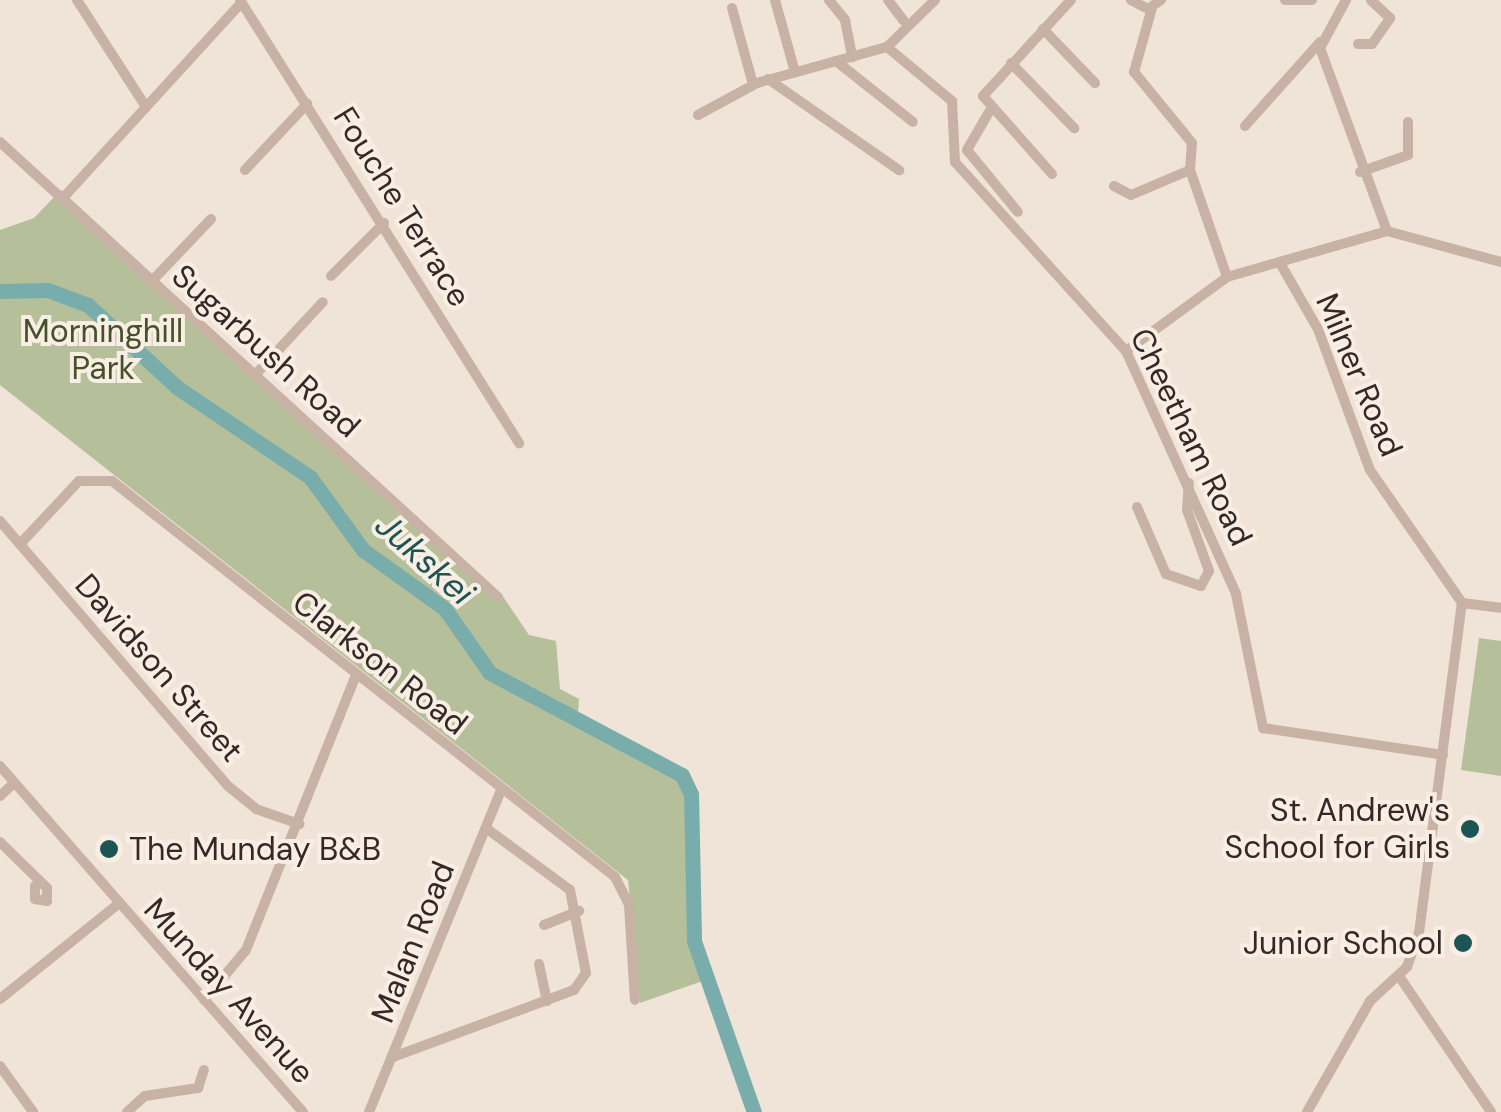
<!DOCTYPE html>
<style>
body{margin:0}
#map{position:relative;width:1501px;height:1112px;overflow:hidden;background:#f0e3d8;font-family:"DM Sans",sans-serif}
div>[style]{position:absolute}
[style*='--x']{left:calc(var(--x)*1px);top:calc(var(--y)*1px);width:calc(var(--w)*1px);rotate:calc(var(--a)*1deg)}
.green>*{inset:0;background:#b5bf99}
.river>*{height:15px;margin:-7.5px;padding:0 7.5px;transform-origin:7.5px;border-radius:7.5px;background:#78adab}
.minor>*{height:10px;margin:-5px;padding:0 5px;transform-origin:5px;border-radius:5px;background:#c8b2a5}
.dots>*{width:28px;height:28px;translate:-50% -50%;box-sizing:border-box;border:5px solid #f8eee4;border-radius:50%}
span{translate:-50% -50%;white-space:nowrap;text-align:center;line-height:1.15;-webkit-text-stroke:8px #f8eee4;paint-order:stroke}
.street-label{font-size:32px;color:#342926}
.park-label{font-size:32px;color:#46512a}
.poi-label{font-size:32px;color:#342926}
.right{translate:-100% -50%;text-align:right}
.left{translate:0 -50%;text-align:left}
.water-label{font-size:35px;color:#1d5454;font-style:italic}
</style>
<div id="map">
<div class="green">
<div style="clip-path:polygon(61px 190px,504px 598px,529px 635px,556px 641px,560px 689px,579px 699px,578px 715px,682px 775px,691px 794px,694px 941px,711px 978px,640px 1003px,628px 880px,0 385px,0 230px,34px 218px)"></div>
<div style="clip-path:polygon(1479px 638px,1501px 641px,1501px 776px,1461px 770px)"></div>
</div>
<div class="river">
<div style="--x:0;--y:291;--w:48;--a:-1.2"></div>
<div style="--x:48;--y:290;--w:43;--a:20.6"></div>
<div style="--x:88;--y:305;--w:122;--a:42.7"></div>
<div style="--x:178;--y:388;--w:159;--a:34"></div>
<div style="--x:310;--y:477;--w:90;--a:54"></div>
<div style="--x:363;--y:550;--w:101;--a:35.7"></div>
<div style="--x:445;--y:609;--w:78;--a:54.9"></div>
<div style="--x:490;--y:673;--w:217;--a:28"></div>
<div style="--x:682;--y:775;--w:21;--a:65"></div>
<div style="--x:691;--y:794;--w:147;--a:88.8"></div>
<div style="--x:694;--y:941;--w:181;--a:70.7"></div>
</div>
<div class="minor">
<div style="--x:77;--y:0;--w:127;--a:57.2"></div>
<div style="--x:240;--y:0;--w:524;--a:57.8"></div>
<div style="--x:775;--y:0;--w:75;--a:74.5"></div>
<div style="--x:829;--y:0;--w:26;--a:51"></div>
<div style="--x:845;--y:20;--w:38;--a:79"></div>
<div style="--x:888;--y:0;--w:26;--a:53"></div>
<div style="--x:1131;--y:0;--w:19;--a:28"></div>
<div style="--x:1148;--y:9;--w:16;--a:-35"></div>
<div style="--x:1285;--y:0;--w:27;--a:0"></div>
<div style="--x:1346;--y:0;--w:55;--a:118.4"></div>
<div style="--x:1320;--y:48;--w:195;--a:69.9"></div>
<div style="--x:732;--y:8;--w:79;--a:74.6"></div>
<div style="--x:1043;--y:29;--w:75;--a:46.1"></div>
<div style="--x:1358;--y:44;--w:14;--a:0"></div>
<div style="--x:1372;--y:44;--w:32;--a:-55"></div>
<div style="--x:1390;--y:18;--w:26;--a:-137"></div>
<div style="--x:887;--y:47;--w:85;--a:39.7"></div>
<div style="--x:952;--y:101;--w:61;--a:87.2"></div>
<div style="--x:955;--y:162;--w:255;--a:47.9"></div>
<div style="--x:1126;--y:351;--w:267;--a:65.6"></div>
<div style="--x:1236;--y:594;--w:137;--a:78.6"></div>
<div style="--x:1263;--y:728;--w:182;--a:8.5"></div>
<div style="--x:887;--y:47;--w:67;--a:-44.4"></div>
<div style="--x:836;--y:61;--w:98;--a:38.4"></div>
<div style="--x:1011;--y:63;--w:91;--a:45.9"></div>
<div style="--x:768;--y:79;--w:160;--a:34.8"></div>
<div style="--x:989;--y:112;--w:44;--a:120.1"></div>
<div style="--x:967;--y:150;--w:80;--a:50.6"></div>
<div style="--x:698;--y:115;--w:67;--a:-28.5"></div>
<div style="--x:757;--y:83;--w:135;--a:-15.5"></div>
<div style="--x:1245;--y:126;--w:113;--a:-48.2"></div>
<div style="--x:0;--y:142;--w:675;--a:42.42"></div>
<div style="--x:245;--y:170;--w:91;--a:-46.8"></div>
<div style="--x:1190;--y:170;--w:113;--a:70.9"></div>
<div style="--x:1360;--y:172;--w:51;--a:-19.5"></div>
<div style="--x:1408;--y:155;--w:33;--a:-90"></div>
<div style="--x:1052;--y:174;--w:104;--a:-131.5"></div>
<div style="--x:983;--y:96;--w:130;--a:-47.5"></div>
<div style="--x:1114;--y:186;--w:19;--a:28"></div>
<div style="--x:1131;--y:195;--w:64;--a:-23"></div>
<div style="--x:1190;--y:170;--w:27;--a:-86"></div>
<div style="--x:1192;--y:143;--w:92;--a:-129.2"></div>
<div style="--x:1134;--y:72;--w:66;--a:-74.3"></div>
<div style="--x:63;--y:198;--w:265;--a:-47.6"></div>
<div style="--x:1280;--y:263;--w:76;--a:60.1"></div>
<div style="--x:1318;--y:329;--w:150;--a:69.8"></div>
<div style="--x:1370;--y:470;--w:162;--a:55.3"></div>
<div style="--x:331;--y:276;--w:75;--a:-45"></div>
<div style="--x:151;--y:282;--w:87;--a:-46.4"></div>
<div style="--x:1126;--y:351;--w:125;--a:-36.2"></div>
<div style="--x:1227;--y:277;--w:166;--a:-16"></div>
<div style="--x:1387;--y:231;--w:118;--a:15.2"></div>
<div style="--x:256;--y:374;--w:98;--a:-47.1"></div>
<div style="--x:1137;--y:507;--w:73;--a:66.6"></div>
<div style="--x:1166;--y:574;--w:37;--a:19"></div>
<div style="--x:1201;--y:586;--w:17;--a:-62"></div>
<div style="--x:1209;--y:571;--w:65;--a:-109.8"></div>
<div style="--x:1187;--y:510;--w:27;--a:-86"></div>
<div style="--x:0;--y:521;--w:350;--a:49.3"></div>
<div style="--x:228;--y:786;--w:36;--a:39"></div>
<div style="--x:256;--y:809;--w:46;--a:19.2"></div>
<div style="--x:20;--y:544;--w:86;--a:-46.9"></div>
<div style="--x:79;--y:481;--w:33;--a:0"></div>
<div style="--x:112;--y:481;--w:640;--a:38.21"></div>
<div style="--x:615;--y:877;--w:31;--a:63"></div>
<div style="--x:629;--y:905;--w:95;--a:86.4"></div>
<div style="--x:1462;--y:603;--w:39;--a:7"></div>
<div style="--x:0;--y:766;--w:460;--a:48.8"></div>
<div style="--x:0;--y:796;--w:19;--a:-43"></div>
<div style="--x:0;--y:842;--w:66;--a:44.4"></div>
<div style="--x:47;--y:888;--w:13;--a:90"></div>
<div style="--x:47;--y:901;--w:12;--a:-171"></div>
<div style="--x:35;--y:899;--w:13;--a:-90"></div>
<div style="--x:544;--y:925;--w:38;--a:-22"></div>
<div style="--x:539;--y:964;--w:38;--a:78"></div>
<div style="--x:1399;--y:976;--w:164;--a:55.9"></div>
<div style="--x:0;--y:999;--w:151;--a:-38.8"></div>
<div style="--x:204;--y:1000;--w:65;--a:-50"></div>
<div style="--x:246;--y:950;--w:294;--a:-68.2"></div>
<div style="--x:393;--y:1057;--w:193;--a:-20.3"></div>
<div style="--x:574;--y:990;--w:21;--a:-55"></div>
<div style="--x:586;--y:973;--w:85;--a:-100.9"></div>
<div style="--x:570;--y:890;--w:104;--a:-143.6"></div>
<div style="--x:0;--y:1066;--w:57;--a:54.3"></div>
<div style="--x:127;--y:1112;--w:24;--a:-42"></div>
<div style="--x:145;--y:1096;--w:54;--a:-8.6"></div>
<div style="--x:198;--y:1088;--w:19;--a:-72"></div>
<div style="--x:369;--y:1112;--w:348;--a:-67.7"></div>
<div style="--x:1307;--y:1112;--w:128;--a:-60.4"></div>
<div style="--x:1370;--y:1001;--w:50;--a:-42.6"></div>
<div style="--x:1407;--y:967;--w:36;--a:-71"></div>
<div style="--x:1419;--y:933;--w:333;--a:-82.6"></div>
</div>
<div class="dots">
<div style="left:1470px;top:829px;background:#1d5454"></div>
<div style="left:109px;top:849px;background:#1d5454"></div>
<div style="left:1463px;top:943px;background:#1d5454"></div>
</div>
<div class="street-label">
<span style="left:402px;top:207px;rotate:58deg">Fouche Terrace</span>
<span style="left:266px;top:351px;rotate:42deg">Sugarbush Road</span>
<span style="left:1359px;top:375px;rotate:67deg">Milner Road</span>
<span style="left:1191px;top:437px;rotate:64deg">Cheetham Road</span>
<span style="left:380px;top:663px;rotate:38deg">Clarkson Road</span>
<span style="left:159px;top:668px;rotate:49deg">Davidson Street</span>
<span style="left:413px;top:942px;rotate:-68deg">Malan Road</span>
<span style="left:229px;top:991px;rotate:48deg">Munday Avenue</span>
</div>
<div class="park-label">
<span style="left:103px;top:350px">Morninghill<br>Park</span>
</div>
<div class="poi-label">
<span class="right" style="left:1450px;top:829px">St. Andrew's<br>School for Girls</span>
<span class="left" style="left:129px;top:849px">The Munday B&amp;B</span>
<span class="right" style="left:1443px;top:943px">Junior School</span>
</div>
<div class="water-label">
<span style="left:425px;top:559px;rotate:42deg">Jukskei</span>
</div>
</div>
